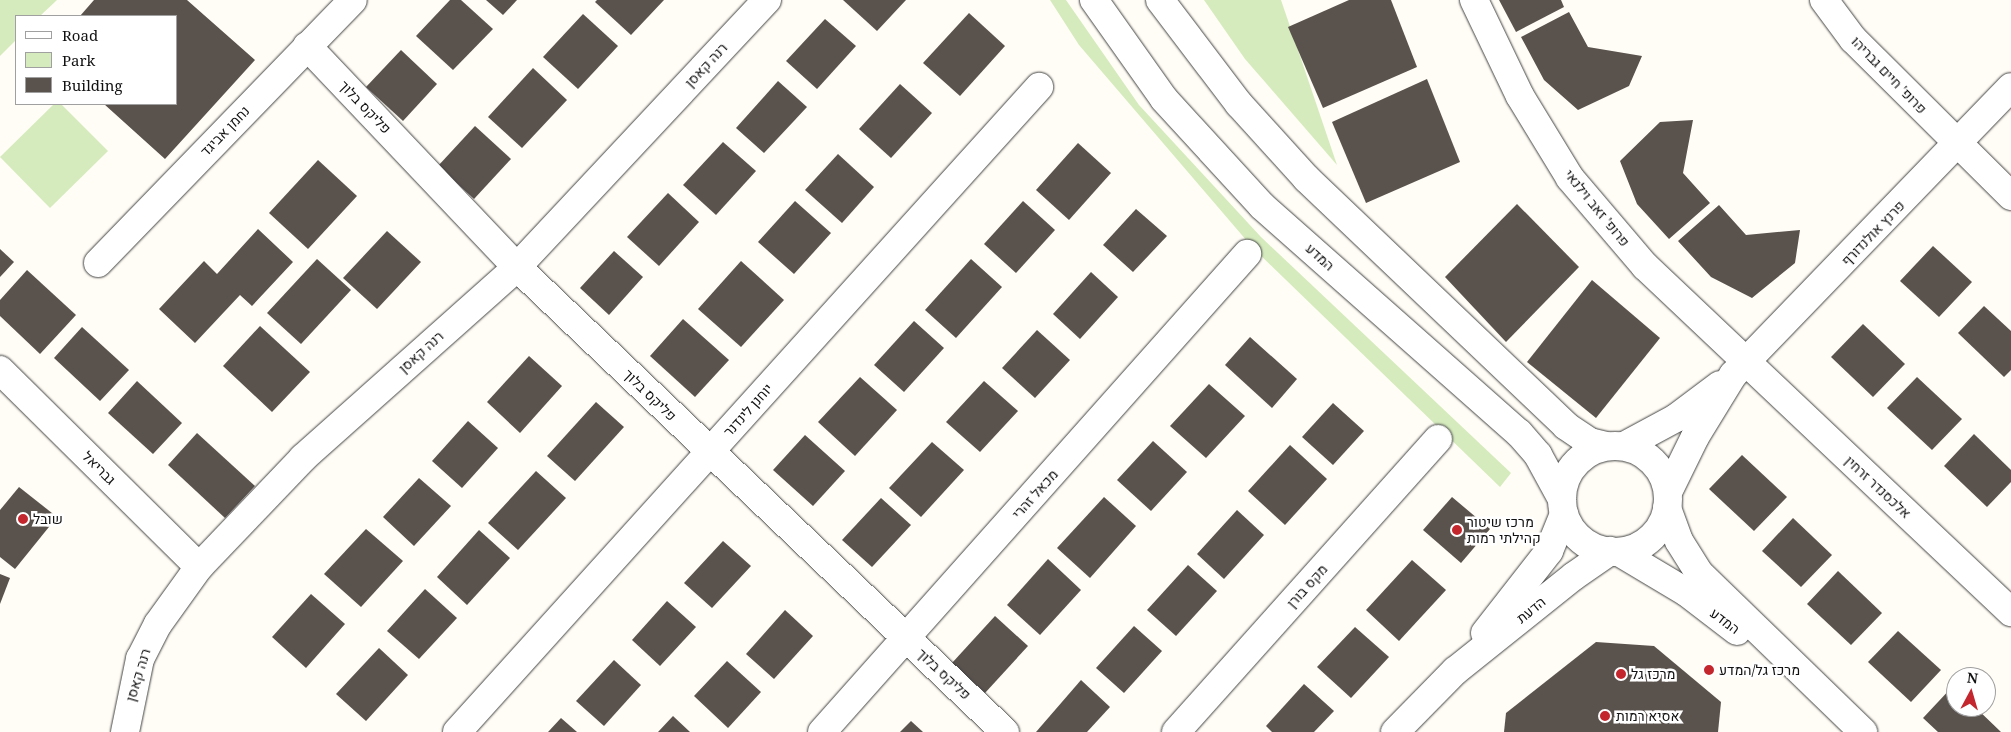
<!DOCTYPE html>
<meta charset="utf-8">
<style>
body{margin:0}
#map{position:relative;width:2011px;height:732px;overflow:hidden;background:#fffdf5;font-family:"Noto Serif",Heebo,serif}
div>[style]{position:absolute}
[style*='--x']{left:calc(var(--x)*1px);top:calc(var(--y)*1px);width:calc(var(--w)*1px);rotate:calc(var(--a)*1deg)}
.green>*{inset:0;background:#d5ebbd}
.building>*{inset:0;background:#5a524d}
.roads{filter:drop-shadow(0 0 1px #444) drop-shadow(0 0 1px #444)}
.minor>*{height:28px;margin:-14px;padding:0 14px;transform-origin:14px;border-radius:14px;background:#fff}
.tertiary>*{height:28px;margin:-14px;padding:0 14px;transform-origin:14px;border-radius:14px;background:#fff}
.tertiary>.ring{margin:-14px;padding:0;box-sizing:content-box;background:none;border:28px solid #fff;border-radius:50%}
.dots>*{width:14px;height:14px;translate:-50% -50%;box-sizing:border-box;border:2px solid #fff;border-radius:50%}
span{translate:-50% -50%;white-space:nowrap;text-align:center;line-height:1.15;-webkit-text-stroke:5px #fff;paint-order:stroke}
.street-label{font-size:14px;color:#111}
.poi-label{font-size:14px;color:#111}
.left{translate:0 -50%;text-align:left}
.legend{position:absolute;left:15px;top:15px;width:162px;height:90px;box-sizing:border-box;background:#fff;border:1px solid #a0a0a0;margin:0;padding:6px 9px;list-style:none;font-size:15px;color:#111}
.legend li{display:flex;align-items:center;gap:10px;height:25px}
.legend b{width:25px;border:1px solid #a0a0a0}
.north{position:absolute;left:1946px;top:667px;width:50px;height:50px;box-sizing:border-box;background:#fff;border:1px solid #a0a0a0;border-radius:50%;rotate:6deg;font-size:14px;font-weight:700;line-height:20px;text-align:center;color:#111}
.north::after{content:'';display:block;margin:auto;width:18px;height:22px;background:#c4262e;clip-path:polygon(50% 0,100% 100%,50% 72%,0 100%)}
</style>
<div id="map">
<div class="green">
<div style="clip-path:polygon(0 0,57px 0,40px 16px,16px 16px,16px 40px,0 56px)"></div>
<div style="clip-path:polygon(1050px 0,1066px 0,1139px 105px,1261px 237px,1511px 473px,1500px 487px,1253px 248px,1079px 45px)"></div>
<div style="clip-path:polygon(1204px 0,1281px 0,1337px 165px,1245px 59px)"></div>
<div style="clip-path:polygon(54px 104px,61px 104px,108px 151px,50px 208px,0 157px)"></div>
</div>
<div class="building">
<div style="clip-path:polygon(94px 0,187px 0,255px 60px,165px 159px,104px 104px,176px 104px,176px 16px,80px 16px)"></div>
<div style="clip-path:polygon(450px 0,461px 0,493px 29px,453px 70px,416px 36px)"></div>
<div style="clip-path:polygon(486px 0,517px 0,503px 15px)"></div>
<div style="clip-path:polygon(597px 0,664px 0,631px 35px,595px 2px)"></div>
<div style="clip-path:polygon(843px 0,906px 0,877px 31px)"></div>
<div style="clip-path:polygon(1349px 0,1391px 0,1417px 67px,1323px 108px,1288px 27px)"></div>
<div style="clip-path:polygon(1499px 0,1561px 0,1564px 7px,1516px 32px)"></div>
<div style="clip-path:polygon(1569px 12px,1588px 47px,1642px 56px,1629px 86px,1578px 110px,1544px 80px,1521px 37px)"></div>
<div style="clip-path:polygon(969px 13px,1005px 46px,960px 96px,923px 63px)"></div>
<div style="clip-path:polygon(583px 14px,618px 46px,578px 89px,543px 57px)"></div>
<div style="clip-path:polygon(825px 19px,856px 46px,817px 89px,786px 61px)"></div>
<div style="clip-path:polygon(401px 50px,437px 84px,403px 121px,366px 87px)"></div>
<div style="clip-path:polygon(533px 68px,567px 100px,522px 148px,488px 117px)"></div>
<div style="clip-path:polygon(1427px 79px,1460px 162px,1366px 203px,1332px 122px)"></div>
<div style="clip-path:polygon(778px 81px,807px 107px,764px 153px,736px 128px)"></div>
<div style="clip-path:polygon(900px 84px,932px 113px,891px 158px,859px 129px)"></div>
<div style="clip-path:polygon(1693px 120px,1683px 173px,1710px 203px,1669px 239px,1637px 204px,1620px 161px,1660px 122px)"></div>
<div style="clip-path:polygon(475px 126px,511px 159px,474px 199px,438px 166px)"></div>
<div style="clip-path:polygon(723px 142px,756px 171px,716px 215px,683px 185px)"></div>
<div style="clip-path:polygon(1078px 143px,1111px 173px,1069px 220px,1036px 190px)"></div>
<div style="clip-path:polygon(838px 154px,874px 187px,842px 223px,805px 190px)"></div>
<div style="clip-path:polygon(318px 160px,357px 196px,308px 249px,269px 213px)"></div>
<div style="clip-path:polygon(668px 193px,699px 222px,659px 266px,627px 237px)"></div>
<div style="clip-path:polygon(795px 201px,831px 233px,794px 274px,758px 242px)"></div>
<div style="clip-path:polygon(1023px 201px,1055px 230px,1016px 273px,984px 244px)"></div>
<div style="clip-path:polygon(1517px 204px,1579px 267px,1506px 342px,1445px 277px)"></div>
<div style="clip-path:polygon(1719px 205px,1746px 235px,1800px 230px,1795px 263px,1752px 298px,1711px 277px,1678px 241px)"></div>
<div style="clip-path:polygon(1136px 209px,1167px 236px,1133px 272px,1103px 245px)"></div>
<div style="clip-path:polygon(258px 229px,293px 262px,252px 306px,240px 295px,195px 343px,159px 309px,204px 261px,217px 274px)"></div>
<div style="clip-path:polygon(387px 231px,421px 262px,377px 309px,343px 278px)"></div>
<div style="clip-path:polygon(1933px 246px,1972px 282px,1939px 317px,1900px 281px)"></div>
<div style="clip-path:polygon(0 249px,14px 262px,0 277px)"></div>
<div style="clip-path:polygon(614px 251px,643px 277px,609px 315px,580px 288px)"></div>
<div style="clip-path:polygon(317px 259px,351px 290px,301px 344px,267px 313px)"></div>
<div style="clip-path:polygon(971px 259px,1002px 287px,956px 338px,925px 310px)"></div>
<div style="clip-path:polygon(741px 261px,784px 300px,741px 347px,698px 309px)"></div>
<div style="clip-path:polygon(27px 270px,76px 315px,40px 354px,0 316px,0 300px)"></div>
<div style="clip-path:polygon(1091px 272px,1118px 297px,1080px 339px,1053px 314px)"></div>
<div style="clip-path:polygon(1592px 280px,1660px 338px,1596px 418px,1527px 362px)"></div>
<div style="clip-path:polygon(1984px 306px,2011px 331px,2011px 370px,2004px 377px,1958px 333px)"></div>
<div style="clip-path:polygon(683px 319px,729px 360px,695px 397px,650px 356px)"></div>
<div style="clip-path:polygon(914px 321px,944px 348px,904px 392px,874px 365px)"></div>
<div style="clip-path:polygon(1863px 324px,1905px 364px,1873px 397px,1831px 357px)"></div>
<div style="clip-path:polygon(260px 326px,310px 372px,272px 412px,223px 366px)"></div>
<div style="clip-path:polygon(82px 327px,129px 370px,100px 401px,54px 358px)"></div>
<div style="clip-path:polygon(1037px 330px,1070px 360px,1035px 398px,1002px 368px)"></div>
<div style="clip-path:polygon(1250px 337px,1297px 379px,1272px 408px,1225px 365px)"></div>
<div style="clip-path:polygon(529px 356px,562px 386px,520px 433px,487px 402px)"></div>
<div style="clip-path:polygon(860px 377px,897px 410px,855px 456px,818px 422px)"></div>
<div style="clip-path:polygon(1917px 377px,1962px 419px,1932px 450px,1887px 408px)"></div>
<div style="clip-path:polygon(137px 381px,182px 423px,153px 454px,108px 413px)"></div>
<div style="clip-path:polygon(984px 381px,1018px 411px,980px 452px,946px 422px)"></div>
<div style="clip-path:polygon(1209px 384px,1245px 416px,1206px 458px,1170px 426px)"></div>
<div style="clip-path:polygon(596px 402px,624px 427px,575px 481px,547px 456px)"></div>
<div style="clip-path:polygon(1333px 403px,1364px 431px,1333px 465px,1302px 437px)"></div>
<div style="clip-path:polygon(468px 421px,498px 448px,462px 488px,432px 461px)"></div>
<div style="clip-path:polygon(197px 433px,255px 486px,225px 518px,168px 465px)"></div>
<div style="clip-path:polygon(1974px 434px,2011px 470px,2011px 482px,1987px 507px,1944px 466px)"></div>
<div style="clip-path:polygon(805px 435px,845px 471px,813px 506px,773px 470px)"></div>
<div style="clip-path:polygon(1153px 441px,1187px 472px,1151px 511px,1117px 480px)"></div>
<div style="clip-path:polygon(932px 442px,964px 470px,921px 517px,889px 488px)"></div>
<div style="clip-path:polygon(1290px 445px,1327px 479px,1285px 525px,1248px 491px)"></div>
<div style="clip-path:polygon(1742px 455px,1787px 497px,1754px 531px,1709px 489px)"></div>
<div style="clip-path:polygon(536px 471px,566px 498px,518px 550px,488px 523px)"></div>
<div style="clip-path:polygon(419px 478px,451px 506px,414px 546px,383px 517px)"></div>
<div style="clip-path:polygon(19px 487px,57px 517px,15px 569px,0 557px,0 510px)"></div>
<div style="clip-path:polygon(1104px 497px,1136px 526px,1090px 578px,1057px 548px)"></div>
<div style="clip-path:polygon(1452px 497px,1490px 529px,1461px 563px,1423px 530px)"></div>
<div style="clip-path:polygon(881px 498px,911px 525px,872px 567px,842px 540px)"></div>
<div style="clip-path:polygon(1237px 510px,1264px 535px,1224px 579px,1197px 554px)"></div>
<div style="clip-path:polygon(1793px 518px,1832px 555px,1801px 587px,1762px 551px)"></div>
<div style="clip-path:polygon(366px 529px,403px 561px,361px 607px,324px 574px)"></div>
<div style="clip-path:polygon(479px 530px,510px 558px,467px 605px,437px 577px)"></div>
<div style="clip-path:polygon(723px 541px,751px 566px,712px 608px,684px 583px)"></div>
<div style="clip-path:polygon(1048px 559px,1081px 590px,1040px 635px,1007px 605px)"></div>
<div style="clip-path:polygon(1412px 560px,1446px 590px,1399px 641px,1366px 610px)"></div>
<div style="clip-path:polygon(1188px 565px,1217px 591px,1176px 636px,1147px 610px)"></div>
<div style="clip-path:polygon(1838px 571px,1882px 613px,1851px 645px,1807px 604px)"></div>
<div style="clip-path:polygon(0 574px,10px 578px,0 604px)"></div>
<div style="clip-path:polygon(425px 589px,457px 618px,419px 659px,387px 631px)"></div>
<div style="clip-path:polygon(311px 594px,345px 624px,306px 668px,272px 637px)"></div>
<div style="clip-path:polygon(667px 601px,696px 627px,660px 666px,632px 640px)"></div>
<div style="clip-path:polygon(785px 610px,813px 636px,774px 679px,746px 654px)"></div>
<div style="clip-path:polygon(995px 616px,1028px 646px,985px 693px,952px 663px)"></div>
<div style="clip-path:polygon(1134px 626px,1162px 651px,1124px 693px,1096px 668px)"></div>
<div style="clip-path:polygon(1355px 627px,1389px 657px,1351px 698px,1317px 667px)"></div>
<div style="clip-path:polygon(1898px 631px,1941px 670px,1911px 702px,1868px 662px)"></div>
<div style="clip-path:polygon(1596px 642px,1654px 646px,1721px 702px,1718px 732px,1504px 732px,1506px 713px)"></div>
<div style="clip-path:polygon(379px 648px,408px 675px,366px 721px,336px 694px)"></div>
<div style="clip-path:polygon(614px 660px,641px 685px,604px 726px,576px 701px)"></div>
<div style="clip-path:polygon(727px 661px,761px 692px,728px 728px,694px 696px)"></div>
<div style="clip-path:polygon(1081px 680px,1110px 707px,1087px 732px,1036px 732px)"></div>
<div style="clip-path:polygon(1304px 684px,1334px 711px,1314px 732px,1272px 732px,1266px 726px)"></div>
<div style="clip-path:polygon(1953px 686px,1956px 689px,1956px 707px,1975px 707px,2001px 732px,1938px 732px,1923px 718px)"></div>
<div style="clip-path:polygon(673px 716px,690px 732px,658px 732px)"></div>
<div style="clip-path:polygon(561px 718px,577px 732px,548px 732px)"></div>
<div style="clip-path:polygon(911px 721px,923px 732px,900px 732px)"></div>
</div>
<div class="roads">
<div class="minor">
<div style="--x:1474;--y:0;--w:106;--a:64.4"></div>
<div style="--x:1520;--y:96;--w:96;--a:58.6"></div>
<div style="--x:1570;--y:178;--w:116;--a:49.6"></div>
<div style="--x:1645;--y:266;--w:504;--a:43.39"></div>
<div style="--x:1824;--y:0;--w:49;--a:53.4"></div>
<div style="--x:1853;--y:39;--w:223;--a:44.8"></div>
<div style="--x:307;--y:46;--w:305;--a:46.5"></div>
<div style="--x:517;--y:267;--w:674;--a:43.62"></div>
<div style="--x:98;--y:263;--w:366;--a:-45.9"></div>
<div style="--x:0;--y:370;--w:280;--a:44.7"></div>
<div style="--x:1624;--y:446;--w:59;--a:-28.3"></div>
<div style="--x:1676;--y:418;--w:55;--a:-36.9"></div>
<div style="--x:1668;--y:492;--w:61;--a:-63.9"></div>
<div style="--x:1695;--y:437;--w:73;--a:-58.5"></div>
<div style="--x:1733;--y:375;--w:400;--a:-46"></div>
<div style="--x:125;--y:732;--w:75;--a:-78.4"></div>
<div style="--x:140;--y:659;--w:39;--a:-63"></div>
<div style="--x:158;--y:624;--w:70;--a:-54.3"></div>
<div style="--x:199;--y:567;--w:151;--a:-46.3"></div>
<div style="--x:303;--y:458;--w:287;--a:-41.7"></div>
<div style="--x:517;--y:267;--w:366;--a:-46.9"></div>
<div style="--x:457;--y:732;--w:869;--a:-47.94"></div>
<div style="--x:822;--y:732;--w:640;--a:-48.36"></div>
<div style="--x:1176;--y:732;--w:393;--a:-48.2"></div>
</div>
<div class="tertiary">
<div style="--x:1094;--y:0;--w:121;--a:54.7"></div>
<div style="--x:1164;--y:99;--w:145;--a:47.5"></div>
<div style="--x:1262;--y:206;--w:343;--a:41.5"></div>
<div style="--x:1519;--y:433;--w:29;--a:49"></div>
<div style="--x:1538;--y:455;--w:50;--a:61.4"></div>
<div style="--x:1160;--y:0;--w:131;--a:52.8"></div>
<div style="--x:1239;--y:104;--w:100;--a:47.8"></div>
<div style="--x:1306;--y:178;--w:359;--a:43.6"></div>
<div style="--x:1566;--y:426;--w:29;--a:34"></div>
<div style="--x:1590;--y:442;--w:16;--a:14"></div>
<div class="ring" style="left:1562px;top:446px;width:78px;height:78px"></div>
<div style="--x:1667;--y:508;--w:35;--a:70"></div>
<div style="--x:1679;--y:541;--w:36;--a:58"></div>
<div style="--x:1698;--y:572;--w:230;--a:44.1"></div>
<div style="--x:1619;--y:552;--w:78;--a:30.8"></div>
<div style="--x:1686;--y:592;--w:64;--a:37.4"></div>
<div style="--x:1485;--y:633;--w:104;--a:-52"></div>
<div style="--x:1549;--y:551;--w:40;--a:-68"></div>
<div style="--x:1395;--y:732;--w:86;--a:-45.5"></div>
<div style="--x:1455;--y:671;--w:152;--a:-38.6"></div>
<div style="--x:1574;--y:576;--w:44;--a:-34.8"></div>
</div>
</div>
<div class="dots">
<div style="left:23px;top:519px;background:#c4262e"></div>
<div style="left:1457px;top:530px;background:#c4262e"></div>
<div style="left:1709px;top:670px;background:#c4262e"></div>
<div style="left:1621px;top:674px;background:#c4262e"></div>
<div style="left:1605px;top:716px;background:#c4262e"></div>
</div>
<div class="street-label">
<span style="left:706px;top:65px;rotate:-47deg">רנה קאסן</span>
<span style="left:1889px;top:75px;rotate:46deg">פרופ' חיים גבריהו</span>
<span style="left:365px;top:107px;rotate:46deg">פליקס בלוך</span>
<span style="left:225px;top:131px;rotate:-46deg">נחמן אביגד</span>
<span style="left:1597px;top:208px;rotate:51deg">פרופ' זאב וילנאי</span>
<span style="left:1873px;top:233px;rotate:-46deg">פרנץ אולנדורף</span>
<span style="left:1320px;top:257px;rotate:42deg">המדע</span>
<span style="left:421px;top:352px;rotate:-42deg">רנה קאסן</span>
<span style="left:650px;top:395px;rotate:44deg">פליקס בלוך</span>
<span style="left:748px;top:410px;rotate:-48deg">יוחנן לינדנר</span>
<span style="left:99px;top:468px;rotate:45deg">גבריאל</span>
<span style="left:1878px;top:487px;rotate:43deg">אלכסנדר זרחין</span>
<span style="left:1035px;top:494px;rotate:-48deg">מכאל זהרי</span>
<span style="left:1307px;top:586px;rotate:-48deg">מקס בורן</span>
<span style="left:1531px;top:610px;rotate:-39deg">הדעת</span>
<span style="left:1725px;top:621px;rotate:37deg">המדע</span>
<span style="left:944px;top:674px;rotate:43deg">פליקס בלוך</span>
<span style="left:138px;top:675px;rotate:-73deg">רנה קאסן</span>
</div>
<div class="poi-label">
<span class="left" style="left:33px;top:519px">שובל</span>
<span class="left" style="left:1467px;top:530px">מרכז שיטור<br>קהילתי רמות</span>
<span class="left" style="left:1719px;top:670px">מרכז גל/המדע</span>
<span class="left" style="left:1631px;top:674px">מרכז גל</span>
<span class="left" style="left:1616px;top:716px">אסיא רמות</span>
</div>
<ul class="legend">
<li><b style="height:6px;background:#fff"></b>Road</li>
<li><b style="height:14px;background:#d5ebbd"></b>Park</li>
<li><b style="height:14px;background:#5a524d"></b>Building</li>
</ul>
<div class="north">N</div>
</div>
